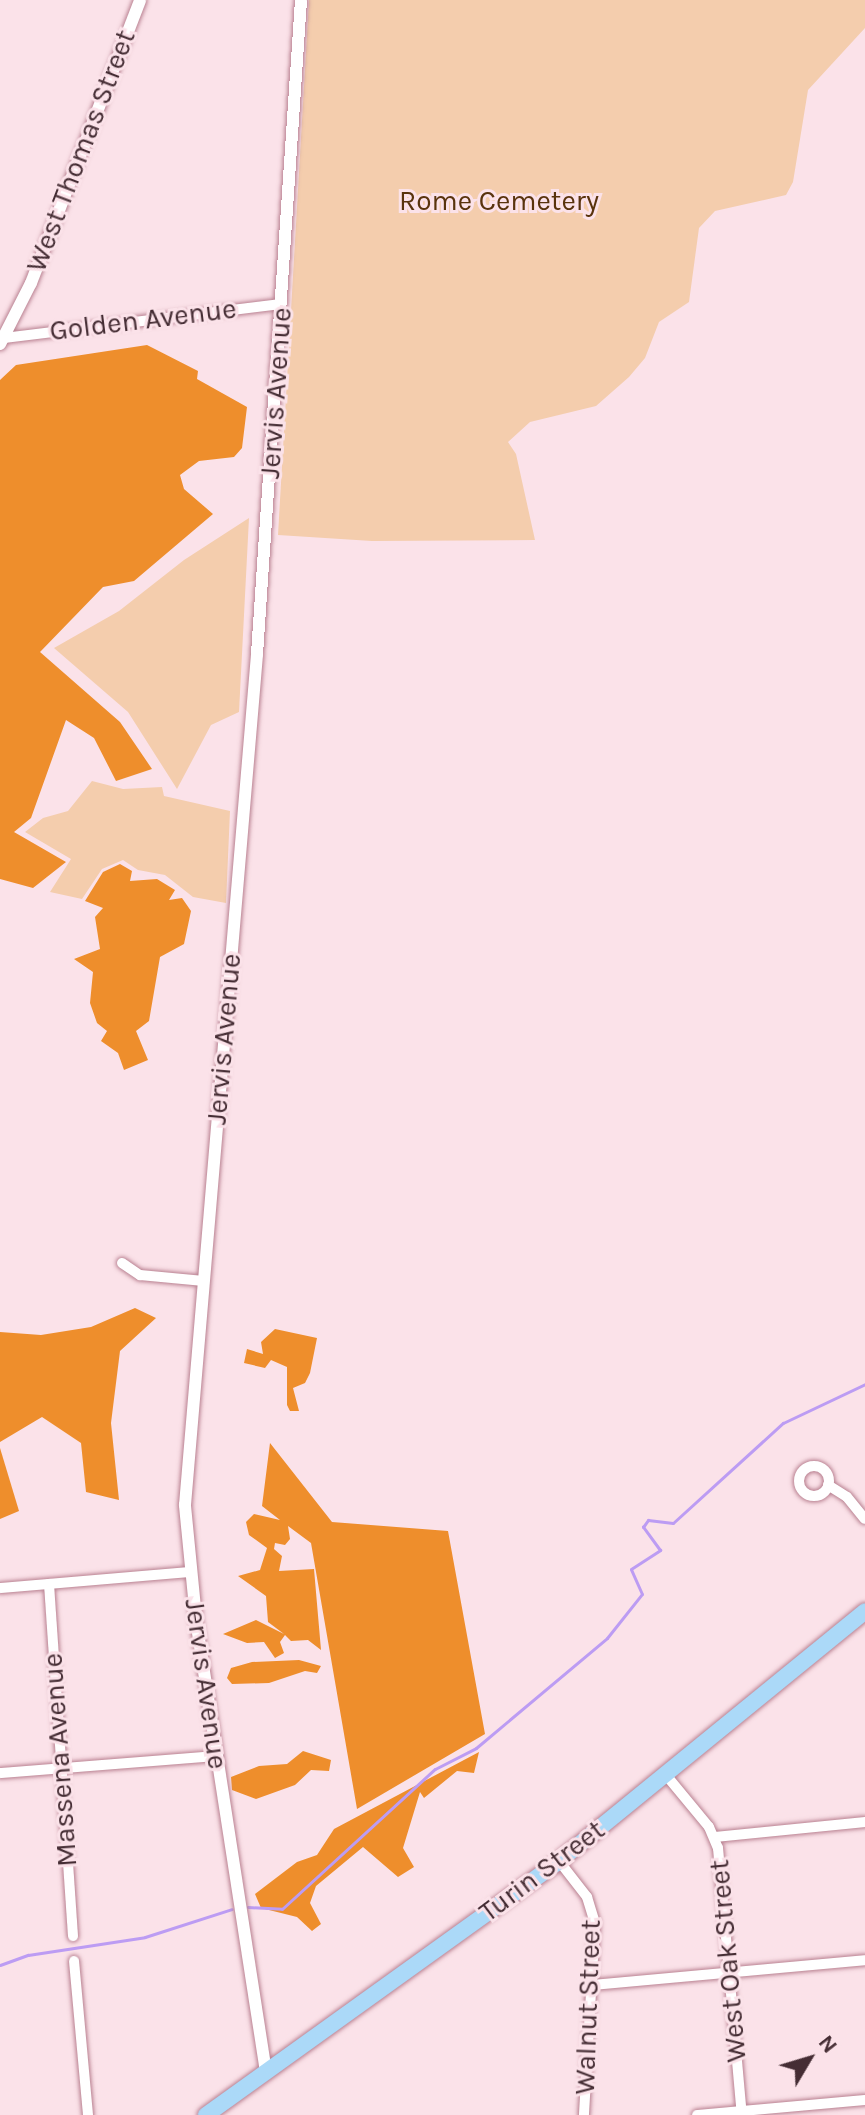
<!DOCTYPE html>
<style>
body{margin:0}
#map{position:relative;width:865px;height:2115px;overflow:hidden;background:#fbe2e9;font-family:Karla,sans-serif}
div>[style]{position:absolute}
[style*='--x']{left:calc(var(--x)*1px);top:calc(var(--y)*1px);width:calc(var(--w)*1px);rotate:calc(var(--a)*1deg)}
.green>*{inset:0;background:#f4cdad}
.forest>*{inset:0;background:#ee8e2c}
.stream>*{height:3px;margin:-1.5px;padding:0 1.5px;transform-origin:1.5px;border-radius:1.5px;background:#bc9cf3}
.roads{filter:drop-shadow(0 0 2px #b98191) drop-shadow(0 0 2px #b98191)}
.minor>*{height:10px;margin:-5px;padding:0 5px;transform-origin:5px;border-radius:5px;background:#fff}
.minor>.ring{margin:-5px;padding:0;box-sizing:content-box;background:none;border:10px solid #fff;border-radius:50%}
.tertiary>*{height:12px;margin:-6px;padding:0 6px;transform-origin:6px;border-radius:6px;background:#fff}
.primary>*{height:16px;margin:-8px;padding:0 8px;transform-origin:8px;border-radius:8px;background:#abd9f8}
span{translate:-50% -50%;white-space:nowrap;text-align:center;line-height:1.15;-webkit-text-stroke:6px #fbe2e9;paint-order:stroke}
.street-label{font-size:28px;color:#452d34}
.park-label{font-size:28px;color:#59330d}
.north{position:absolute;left:769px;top:2019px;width:80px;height:80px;-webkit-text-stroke:6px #fbe2e9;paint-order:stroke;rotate:52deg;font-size:22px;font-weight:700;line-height:32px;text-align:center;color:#452d34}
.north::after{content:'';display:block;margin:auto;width:28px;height:36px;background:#452d34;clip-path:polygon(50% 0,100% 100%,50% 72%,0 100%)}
</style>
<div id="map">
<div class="green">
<div style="clip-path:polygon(309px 0,865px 0,865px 28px,808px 90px,793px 182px,786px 195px,715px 211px,699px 228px,689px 302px,659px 322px,645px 358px,629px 377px,596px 406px,530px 422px,508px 442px,516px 454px,535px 540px,372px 541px,278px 535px)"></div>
<div style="clip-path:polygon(249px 518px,239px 712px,211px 725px,177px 789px,128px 712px,54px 648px,119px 611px,184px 560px)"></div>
<div style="clip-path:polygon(92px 781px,123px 789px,162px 787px,164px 796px,230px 811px,226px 903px,193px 897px,165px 875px,138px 870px,123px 860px,102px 869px,82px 899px,50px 892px,71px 859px,25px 832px,43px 818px,68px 811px)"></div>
</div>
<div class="forest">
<div style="clip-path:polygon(147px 345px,198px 371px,197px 379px,247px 407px,242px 448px,234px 457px,199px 461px,180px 475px,184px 489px,213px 514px,134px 581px,103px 587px,40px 652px,120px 722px,152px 769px,116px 781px,94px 738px,66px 720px,31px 818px,14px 832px,66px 862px,33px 888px,0 879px,0 380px,16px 365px)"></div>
<div style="clip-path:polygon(120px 864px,132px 871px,130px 881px,157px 879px,175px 890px,169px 900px,182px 898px,191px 911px,184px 944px,160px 957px,149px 1021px,136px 1031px,148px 1060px,124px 1070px,118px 1053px,101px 1041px,107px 1031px,97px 1023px,90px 1003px,93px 972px,74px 959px,100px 949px,95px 917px,103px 908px,85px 901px,103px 872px)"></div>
<div style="clip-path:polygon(135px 1308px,156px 1318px,120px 1351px,111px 1423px,119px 1500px,86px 1492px,81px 1443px,42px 1417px,0 1442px,0 1332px,41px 1335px,91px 1327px)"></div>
<div style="clip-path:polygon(275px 1329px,317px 1338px,310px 1373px,305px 1383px,293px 1388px,299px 1411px,290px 1411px,287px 1405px,287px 1367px,271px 1360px,265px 1368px,244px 1363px,247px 1349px,263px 1354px,261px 1342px)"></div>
<div style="clip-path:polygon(270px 1443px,332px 1522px,448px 1531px,485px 1734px,357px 1809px,311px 1543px,288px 1526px,290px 1539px,285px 1545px,275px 1543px,274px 1549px,282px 1556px,279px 1571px,314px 1569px,321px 1650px,308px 1640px,291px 1641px,285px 1635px,280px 1642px,284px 1653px,275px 1658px,264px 1642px,247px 1643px,223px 1634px,256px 1620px,284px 1634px,268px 1622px,266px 1596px,238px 1576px,260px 1570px,267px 1548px,249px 1535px,246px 1522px,254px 1514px,280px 1520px,262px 1506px)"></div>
<div style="clip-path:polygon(0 1448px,19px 1511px,0 1519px)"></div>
<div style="clip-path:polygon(299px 1660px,321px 1666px,317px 1673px,305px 1671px,269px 1683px,232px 1684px,227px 1678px,231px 1668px,252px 1662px)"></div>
<div style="clip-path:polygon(303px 1751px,331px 1760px,329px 1771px,311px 1770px,295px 1785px,256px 1799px,232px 1790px,231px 1777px,259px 1766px,287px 1764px)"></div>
<div style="clip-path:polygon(479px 1752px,474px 1773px,457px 1771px,424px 1798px,420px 1792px,403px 1848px,414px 1867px,398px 1877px,363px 1847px,316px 1886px,310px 1903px,321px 1924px,312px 1931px,297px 1917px,261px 1908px,255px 1894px,297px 1862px,317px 1855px,334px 1829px)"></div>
</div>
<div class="stream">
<div style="--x:248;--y:1907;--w:34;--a:3"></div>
<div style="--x:282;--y:1909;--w:207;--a:-42.5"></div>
<div style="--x:435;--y:1769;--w:46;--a:-27.1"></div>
<div style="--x:476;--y:1748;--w:171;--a:-40"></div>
<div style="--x:607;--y:1638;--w:56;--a:-51.5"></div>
<div style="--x:642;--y:1594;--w:27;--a:-114"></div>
<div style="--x:631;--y:1569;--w:35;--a:-33"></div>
<div style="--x:660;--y:1550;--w:29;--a:-126"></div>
<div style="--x:643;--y:1527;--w:9;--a:-54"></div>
<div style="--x:648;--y:1520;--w:25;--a:7"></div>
<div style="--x:673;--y:1523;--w:149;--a:-42.3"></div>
<div style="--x:783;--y:1423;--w:91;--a:-25.4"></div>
<div style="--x:0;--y:1965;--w:30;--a:-20"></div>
<div style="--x:28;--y:1955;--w:118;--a:-8.7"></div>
<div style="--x:145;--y:1937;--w:91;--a:-17.8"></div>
</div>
<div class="roads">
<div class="minor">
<div style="--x:4;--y:338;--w:279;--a:-7"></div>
<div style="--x:122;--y:1263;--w:22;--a:34"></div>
<div style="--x:140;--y:1275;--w:64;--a:5.4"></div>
<div class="ring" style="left:799px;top:1466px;width:20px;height:20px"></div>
<div style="--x:828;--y:1485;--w:22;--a:32"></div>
<div style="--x:847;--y:1497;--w:28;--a:51"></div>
<div style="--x:49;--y:1584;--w:353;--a:86.1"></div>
<div style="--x:0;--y:1588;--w:191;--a:-4.8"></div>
<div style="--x:0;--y:1773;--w:218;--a:-4.5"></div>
<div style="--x:666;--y:1775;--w:67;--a:50.4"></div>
<div style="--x:709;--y:1827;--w:23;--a:67"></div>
<div style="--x:718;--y:1848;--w:268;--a:84.9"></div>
<div style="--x:715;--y:1837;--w:151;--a:-5.7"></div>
<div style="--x:559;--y:1861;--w:46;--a:52.1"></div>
<div style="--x:587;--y:1897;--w:27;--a:73"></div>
<div style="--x:595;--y:1923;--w:192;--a:93.3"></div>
<div style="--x:74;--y:1961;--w:155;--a:84.8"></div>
<div style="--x:592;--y:1985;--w:274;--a:-5.2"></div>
<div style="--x:697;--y:2115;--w:169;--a:-5.1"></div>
</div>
<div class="tertiary">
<div style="--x:0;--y:344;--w:68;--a:-63.1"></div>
<div style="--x:31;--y:283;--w:303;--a:-68.9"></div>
<div style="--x:266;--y:2072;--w:459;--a:-98.8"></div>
<div style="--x:196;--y:1618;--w:114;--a:-95.6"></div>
<div style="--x:185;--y:1505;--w:854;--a:-85.16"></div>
<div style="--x:257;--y:654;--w:655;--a:-86.15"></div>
</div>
<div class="primary">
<div style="--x:206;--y:2115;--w:435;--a:-35.7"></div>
<div style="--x:559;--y:1861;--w:395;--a:-39.2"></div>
</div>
</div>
<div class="street-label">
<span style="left:81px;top:151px;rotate:-69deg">West Thomas Street</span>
<span style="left:143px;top:320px;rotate:-7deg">Golden Avenue</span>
<span style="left:276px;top:393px;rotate:-86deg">Jervis Avenue</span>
<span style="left:224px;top:1039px;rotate:-85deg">Jervis Avenue</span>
<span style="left:206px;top:1684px;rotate:82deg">Jervis Avenue</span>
<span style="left:60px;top:1760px;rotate:-94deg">Massena Avenue</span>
<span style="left:542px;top:1871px;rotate:-37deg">Turin Street</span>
<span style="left:728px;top:1961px;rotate:-95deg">West Oak Street</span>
<span style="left:588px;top:2007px;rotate:-88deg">Walnut Street</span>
</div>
<div class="park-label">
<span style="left:499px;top:201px">Rome Cemetery</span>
</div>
<div class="north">N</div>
</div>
